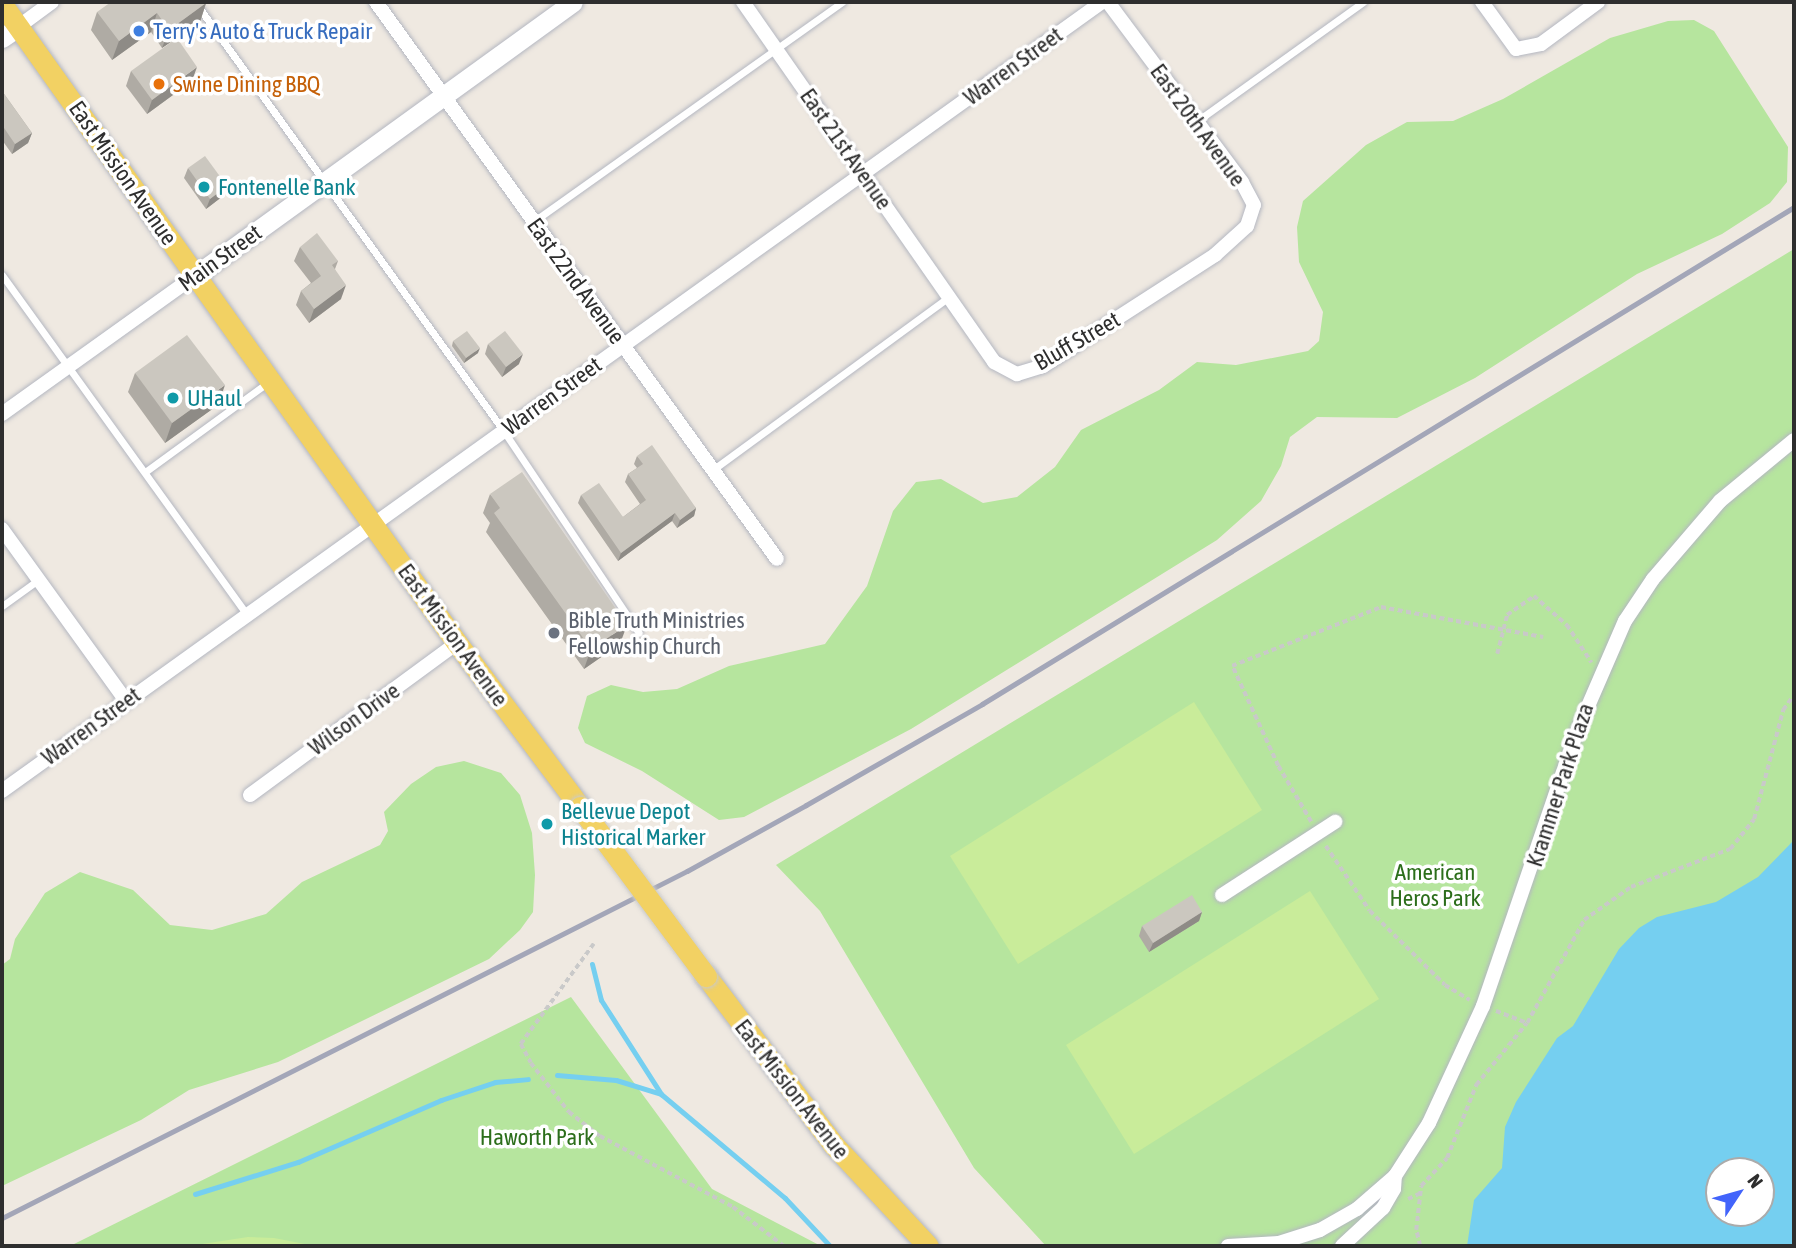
<!DOCTYPE html>
<style>
body{margin:0}
#map{position:relative;width:1796px;height:1248px;overflow:hidden;background:#efe9e1;font-family:"Asap Condensed",sans-serif}
div>[style]{position:absolute}
[style*='--x']{left:calc(var(--x)*1px);top:calc(var(--y)*1px);width:calc(var(--w)*1px);rotate:calc(var(--a)*1deg)}
.green>*{inset:0;background:#b6e59e}
.pitch>*{inset:0;background:#c9ec9a}
.water>*{inset:0;background:#75cff0}
.stream>*{height:5px;margin:-2.5px;padding:0 2.5px;transform-origin:2.5px;border-radius:2.5px;background:#75cff0}
.path>*{height:3.5px;margin-top:-1.75px;transform-origin:0;background:repeating-linear-gradient(90deg,#c9c9c9 0 5px,transparent 0 8.5px)}
.roads{filter:drop-shadow(0 0 2px #b4b7c1) drop-shadow(0 0 2px #b4b7c1)}
.lane>*{height:7px;margin:-3.5px;padding:0 3.5px;transform-origin:3.5px;border-radius:3.5px;background:#fff}
.street>*{height:14px;margin:-7px;padding:0 7px;transform-origin:7px;border-radius:7px;background:#fff}
.secondary>*{height:19px;margin:-9.5px;padding:0 9.5px;transform-origin:9.5px;border-radius:9.5px;background:#fff}
.primary>*{height:21px;margin:-10.5px;padding:0 10.5px;transform-origin:10.5px;border-radius:10.5px;background:#f2d163}
.rail>*{height:5px;margin:-2.5px;padding:0 2.5px;transform-origin:2.5px;border-radius:2.5px;background:#a3a6b8}
.bridges{filter:drop-shadow(0 0 2px #c9c9c9) drop-shadow(0 0 2px #c9c9c9)}
.primary-bridge>*{height:21px;margin:-10.5px;padding:0 10.5px;transform-origin:10.5px;border-radius:10.5px;background:#f2d163}
.wall>*{inset:0;background:#afaba4}
.shaded-wall>*{inset:0;background:#8e8b86}
.building>*{inset:0;background:#cbc7bf}
.dots>*{width:19px;height:19px;translate:-50% -50%;box-sizing:border-box;border:4px solid #fff;border-radius:50%}
span{translate:-50% -50%;white-space:nowrap;text-align:center;line-height:1.15;-webkit-text-stroke:7px #fff;paint-order:stroke}
.shop-label{font-size:23px;color:#366cbe}
.left{translate:0 -50%;text-align:left}
.street-label{font-size:23px;color:#2e2e2e}
.food-label{font-size:23px;color:#c56008}
.culture-label{font-size:23px;color:#0d838f}
.worship-label{font-size:23px;color:#5b616d}
.park-label{font-size:23px;color:#2c6e1b}
.frame{position:absolute;inset:0;border:4px solid #2e2e2e;pointer-events:none}
.north{position:absolute;left:1705px;top:1157px;width:70px;height:70px;box-sizing:border-box;background:#fff;border:2px solid #ababab;border-radius:50%;rotate:54deg;font-size:19px;font-weight:700;line-height:28px;text-align:center;color:#2e2e2e}
.north::after{content:'';display:block;margin:auto;width:24px;height:32px;background:#4264fb;clip-path:polygon(50% 0,100% 100%,50% 72%,0 100%)}
</style>
<div id="map">
<div class="green">
<div style="clip-path:polygon(1694px 20px,1714px 31px,1788px 147px,1787px 182px,1770px 203px,1722px 234px,1637px 274px,1475px 378px,1397px 418px,1317px 417px,1290px 437px,1281px 466px,1261px 501px,1217px 540px,911px 729px,744px 817px,719px 820px,642px 771px,585px 743px,578px 728px,587px 696px,611px 685px,643px 692px,677px 689px,729px 666px,825px 644px,867px 586px,893px 511px,916px 482px,941px 479px,983px 503px,1017px 497px,1055px 467px,1081px 430px,1159px 390px,1197px 362px,1236px 365px,1308px 351px,1319px 341px,1323px 312px,1299px 262px,1297px 227px,1303px 201px,1366px 145px,1407px 122px,1453px 121px,1503px 99px,1610px 38px,1668px 21px)"></div>
<div style="clip-path:polygon(evenodd,1794px 249px,1794px 1246px,1046px 1246px,974px 1168px,820px 911px,776px 865px,1794px 249px,1719px 1171px,1761px 1171px,1761px 1213px,1719px 1213px,1719px 1171px)"></div>
<div style="clip-path:polygon(464px 761px,501px 773px,520px 795px,532px 833px,535px 875px,533px 912px,520px 930px,489px 959px,278px 1062px,189px 1090px,141px 1120px,2px 1186px,2px 965px,10px 959px,15px 939px,45px 893px,80px 872px,133px 890px,170px 925px,212px 930px,266px 914px,302px 882px,380px 845px,388px 831px,384px 812px,411px 784px,436px 767px)"></div>
<div style="clip-path:polygon(571px 997px,712px 1189px,821px 1246px,70px 1246px)"></div>
</div>
<div class="pitch">
<div style="clip-path:polygon(1194px 702px,1262px 810px,1018px 964px,950px 856px)"></div>
<div style="clip-path:polygon(1310px 891px,1379px 999px,1134px 1154px,1066px 1045px)"></div>
<div style="clip-path:polygon(248px 1237px,274px 1238px,315px 1246px,189px 1246px)"></div>
</div>
<div class="water">
<div style="clip-path:polygon(evenodd,1794px 840px,1794px 1246px,1467px 1246px,1474px 1200px,1502px 1168px,1505px 1127px,1516px 1102px,1557px 1038px,1573px 1026px,1619px 949px,1639px 928px,1657px 917px,1716px 902px,1758px 877px,1794px 840px,1719px 1171px,1761px 1171px,1761px 1213px,1719px 1213px,1719px 1171px)"></div>
</div>
<div class="stream">
<div style="--x:592;--y:964;--w:37;--a:76"></div>
<div style="--x:601;--y:1000;--w:112;--a:57.4"></div>
<div style="--x:661;--y:1094;--w:162;--a:40"></div>
<div style="--x:785;--y:1198;--w:66;--a:46.8"></div>
<div style="--x:557;--y:1075;--w:59;--a:4.8"></div>
<div style="--x:616;--y:1080;--w:47;--a:17.3"></div>
<div style="--x:195;--y:1194;--w:108;--a:-17.3"></div>
<div style="--x:298;--y:1162;--w:156;--a:-23.4"></div>
<div style="--x:441;--y:1100;--w:57;--a:-18.4"></div>
<div style="--x:495;--y:1082;--w:33;--a:-5"></div>
</div>
<div class="path">
<div style="--x:1497;--y:654;--w:40;--a:-75.6"></div>
<div style="--x:1507;--y:615;--w:33;--a:-35"></div>
<div style="--x:1534;--y:596;--w:44;--a:41.3"></div>
<div style="--x:1567;--y:625;--w:45;--a:56.7"></div>
<div style="--x:1311;--y:822;--w:65;--a:-120.5"></div>
<div style="--x:1278;--y:766;--w:110;--a:-114.7"></div>
<div style="--x:1232;--y:666;--w:160;--a:-21.6"></div>
<div style="--x:1381;--y:607;--w:165;--a:10.5"></div>
<div style="--x:1326;--y:846;--w:78;--a:55.9"></div>
<div style="--x:1370;--y:911;--w:105;--a:44.6"></div>
<div style="--x:1445;--y:985;--w:29;--a:31"></div>
<div style="--x:594;--y:944;--w:124;--a:126.1"></div>
<div style="--x:521;--y:1044;--w:21;--a:62"></div>
<div style="--x:531;--y:1063;--w:62;--a:52.2"></div>
<div style="--x:569;--y:1112;--w:39;--a:38"></div>
<div style="--x:600;--y:1136;--w:151;--a:28.1"></div>
<div style="--x:733;--y:1207;--w:64;--a:37.4"></div>
<div style="--x:1496;--y:1011;--w:33;--a:21"></div>
<div style="--x:1408;--y:1199;--w:14;--a:-25"></div>
<div style="--x:1420;--y:1246;--w:16;--a:-104"></div>
<div style="--x:1416;--y:1230;--w:44;--a:-83.5"></div>
<div style="--x:1421;--y:1186;--w:38;--a:-47"></div>
<div style="--x:1447;--y:1158;--w:79;--a:-68.3"></div>
<div style="--x:1476;--y:1085;--w:80;--a:-50.6"></div>
<div style="--x:1527;--y:1023;--w:118;--a:-61"></div>
<div style="--x:1584;--y:920;--w:57;--a:-35.1"></div>
<div style="--x:1631;--y:887;--w:106;--a:-21"></div>
<div style="--x:1730;--y:849;--w:38;--a:-51"></div>
<div style="--x:1754;--y:819;--w:113;--a:-75.1"></div>
<div style="--x:1783;--y:710;--w:19;--a:-54"></div>
</div>
<div class="roads">
<div class="lane">
<div style="--x:195;--y:2;--w:527;--a:54.26"></div>
<div style="--x:503;--y:430;--w:244;--a:56.2"></div>
<div style="--x:1197;--y:121;--w:204;--a:-35.6"></div>
<div style="--x:534;--y:221;--w:378;--a:-35.4"></div>
<div style="--x:2;--y:275;--w:419;--a:54.2"></div>
<div style="--x:711;--y:471;--w:296;--a:-36.2"></div>
<div style="--x:145;--y:472;--w:151;--a:-36.1"></div>
<div style="--x:2;--y:606;--w:44;--a:-35.8"></div>
</div>
<div class="street">
<div style="--x:376;--y:2;--w:686;--a:54.25"></div>
<div style="--x:743;--y:2;--w:439;--a:55.1"></div>
<div style="--x:994;--y:362;--w:26;--a:28"></div>
<div style="--x:1017;--y:374;--w:27;--a:-17"></div>
<div style="--x:1043;--y:366;--w:205;--a:-32.8"></div>
<div style="--x:1215;--y:255;--w:43;--a:-42.2"></div>
<div style="--x:1247;--y:226;--w:22;--a:-72"></div>
<div style="--x:1254;--y:205;--w:26;--a:-118"></div>
<div style="--x:1242;--y:182;--w:224;--a:-126.7"></div>
<div style="--x:1482;--y:2;--w:58;--a:54.1"></div>
<div style="--x:1516;--y:49;--w:25;--a:-11"></div>
<div style="--x:1541;--y:44;--w:71;--a:-36.4"></div>
<div style="--x:18;--y:27;--w:42;--a:-36.3"></div>
<div style="--x:2;--y:414;--w:239;--a:-35.6"></div>
<div style="--x:2;--y:529;--w:212;--a:54.2"></div>
<div style="--x:2;--y:791;--w:1354;--a:-35.65"></div>
<div style="--x:250;--y:795;--w:257;--a:-36.3"></div>
<div style="--x:1222;--y:895;--w:135;--a:-32.9"></div>
<div style="--x:1228;--y:1246;--w:51;--a:-3.4"></div>
<div style="--x:1279;--y:1243;--w:43;--a:-17.6"></div>
<div style="--x:1320;--y:1230;--w:43;--a:-29.6"></div>
<div style="--x:1357;--y:1209;--w:50;--a:-41"></div>
<div style="--x:1342;--y:1246;--w:56;--a:-42.8"></div>
<div style="--x:1383;--y:1208;--w:22;--a:-60"></div>
<div style="--x:1394;--y:1189;--w:13;--a:-86"></div>
<div style="--x:1395;--y:1176;--w:63;--a:-57.3"></div>
<div style="--x:1429;--y:1123;--w:129;--a:-65.2"></div>
<div style="--x:1483;--y:1006;--w:287;--a:-71.1"></div>
<div style="--x:1576;--y:734;--w:123;--a:-66.6"></div>
<div style="--x:1625;--y:621;--w:50;--a:-56.3"></div>
<div style="--x:1653;--y:579;--w:103;--a:-49.3"></div>
<div style="--x:1720;--y:501;--w:96;--a:-39.5"></div>
</div>
<div class="secondary">
<div style="--x:2;--y:38;--w:19;--a:-35"></div>
<div style="--x:196;--y:275;--w:465;--a:-35.9"></div>
</div>
<div class="primary">
<div style="--x:2;--y:4;--w:784;--a:54.55"></div>
<div style="--x:457;--y:643;--w:205;--a:53.1"></div>
<div style="--x:706;--y:976;--w:211;--a:52.9"></div>
<div style="--x:833;--y:1144;--w:139;--a:47"></div>
</div>
</div>
<div class="rail">
<div style="--x:2;--y:1218;--w:768;--a:-26.87"></div>
<div style="--x:687;--y:871;--w:136;--a:-29"></div>
<div style="--x:806;--y:805;--w:203;--a:-29.8"></div>
<div style="--x:982;--y:704;--w:952;--a:-31.47"></div>
</div>
<div class="bridges">
<div class="primary-bridge">
<div style="--x:580;--y:807;--w:211;--a:53.3"></div>
</div>
</div>
<div class="wall">
<div style="clip-path:polygon(206px 3px,200px 22px,162px 48px,151px 32px,112px 60px,91px 30px,97px 12px)"></div>
<div style="clip-path:polygon(131px 71px,192px 81px,147px 114px,126px 86px)"></div>
<div style="clip-path:polygon(2px 91px,32px 133px,28px 143px,12px 154px,2px 140px)"></div>
<div style="clip-path:polygon(188px 168px,223px 196px,206px 209px,184px 178px)"></div>
<div style="clip-path:polygon(300px 247px,338px 261px,335px 269px,341px 299px,309px 323px,296px 305px,301px 291px,311px 283px,294px 261px)"></div>
<div style="clip-path:polygon(453px 341px,478px 353px,464px 363px,452px 346px)"></div>
<div style="clip-path:polygon(488px 344px,519px 364px,502px 377px,485px 354px)"></div>
<div style="clip-path:polygon(135px 373px,218px 405px,165px 443px,128px 392px)"></div>
<div style="clip-path:polygon(637px 456px,696px 508px,694px 516px,677px 528px,672px 521px,618px 561px,578px 503px,581px 495px,623px 517px,640px 504px,625px 482px,628px 474px,637px 468px,634px 464px)"></div>
<div style="clip-path:polygon(490px 494px,620px 644px,584px 669px,486px 532px,490px 523px,483px 513px)"></div>
<div style="clip-path:polygon(1202px 912px,1199px 921px,1149px 952px,1139px 936px,1142px 926px)"></div>
</div>
<div class="shaded-wall">
<div style="clip-path:polygon(206px 3px,200px 22px,162px 48px,169px 30px)"></div>
<div style="clip-path:polygon(157px 13px,151px 32px,112px 60px,119px 41px)"></div>
<div style="clip-path:polygon(197px 67px,192px 81px,147px 114px,152px 100px)"></div>
<div style="clip-path:polygon(32px 133px,28px 143px,12px 154px,15px 144px)"></div>
<div style="clip-path:polygon(227px 186px,223px 196px,206px 209px,210px 199px)"></div>
<div style="clip-path:polygon(346px 285px,341px 299px,309px 323px,314px 309px)"></div>
<div style="clip-path:polygon(480px 348px,478px 353px,464px 363px,466px 358px)"></div>
<div style="clip-path:polygon(523px 354px,519px 364px,502px 377px,506px 367px)"></div>
<div style="clip-path:polygon(225px 385px,218px 405px,165px 443px,172px 423px)"></div>
<div style="clip-path:polygon(696px 508px,694px 516px,677px 528px,680px 520px)"></div>
<div style="clip-path:polygon(675px 513px,672px 521px,618px 561px,621px 553px)"></div>
<div style="clip-path:polygon(627px 625px,620px 644px,584px 669px,591px 649px)"></div>
<div style="clip-path:polygon(1202px 912px,1199px 921px,1149px 952px,1153px 943px)"></div>
</div>
<div class="building">
<div style="clip-path:polygon(111px 2px,205px 2px,206px 3px,169px 30px,157px 13px,119px 41px,97px 12px)"></div>
<div style="clip-path:polygon(177px 38px,197px 67px,152px 100px,131px 71px)"></div>
<div style="clip-path:polygon(2px 91px,32px 133px,15px 144px,2px 125px)"></div>
<div style="clip-path:polygon(205px 156px,227px 186px,210px 199px,188px 168px)"></div>
<div style="clip-path:polygon(317px 233px,338px 261px,332px 265px,346px 285px,314px 309px,301px 291px,321px 276px,300px 247px)"></div>
<div style="clip-path:polygon(467px 331px,480px 348px,466px 358px,453px 341px)"></div>
<div style="clip-path:polygon(505px 331px,523px 354px,506px 367px,488px 344px)"></div>
<div style="clip-path:polygon(187px 335px,225px 385px,172px 423px,135px 373px)"></div>
<div style="clip-path:polygon(652px 445px,696px 508px,680px 520px,675px 513px,621px 553px,581px 495px,599px 483px,623px 517px,646px 500px,628px 474px,643px 464px,637px 456px)"></div>
<div style="clip-path:polygon(522px 472px,627px 625px,591px 649px,494px 513px,500px 508px,490px 494px)"></div>
<div style="clip-path:polygon(1192px 895px,1202px 912px,1153px 943px,1142px 926px)"></div>
</div>
<div class="dots">
<div style="left:139px;top:31px;background:#3f7fe0"></div>
<div style="left:159px;top:84px;background:#e8710a"></div>
<div style="left:204px;top:187px;background:#0f9aa8"></div>
<div style="left:173px;top:398px;background:#0f9aa8"></div>
<div style="left:554px;top:633px;background:#6b7280"></div>
<div style="left:547px;top:824px;background:#0f9aa8"></div>
</div>
<div class="shop-label">
<span class="left" style="left:153px;top:31px">Terry's Auto &amp; Truck Repair</span>
</div>
<div class="street-label">
<span style="left:1013px;top:66px;rotate:-36deg">Warren Street</span>
<span style="left:1198px;top:125px;rotate:54deg">East 20th Avenue</span>
<span style="left:846px;top:149px;rotate:55deg">East 21st Avenue</span>
<span style="left:123px;top:173px;rotate:55deg">East Mission Avenue</span>
<span style="left:220px;top:258px;rotate:-36deg">Main Street</span>
<span style="left:576px;top:281px;rotate:54deg">East 22nd Avenue</span>
<span style="left:1077px;top:341px;rotate:-30deg">Bluff Street</span>
<span style="left:552px;top:396px;rotate:-36deg">Warren Street</span>
<span style="left:453px;top:635px;rotate:54deg">East Mission Avenue</span>
<span style="left:354px;top:719px;rotate:-36deg">Wilson Drive</span>
<span style="left:91px;top:726px;rotate:-36deg">Warren Street</span>
<span style="left:1560px;top:785px;rotate:-72deg">Krammer Park Plaza</span>
<span style="left:792px;top:1089px;rotate:52deg">East Mission Avenue</span>
</div>
<div class="food-label">
<span class="left" style="left:173px;top:84px">Swine Dining BBQ</span>
</div>
<div class="culture-label">
<span class="left" style="left:218px;top:187px">Fontenelle Bank</span>
<span class="left" style="left:187px;top:398px">UHaul</span>
<span class="left" style="left:561px;top:824px">Bellevue Depot<br>Historical Marker</span>
</div>
<div class="worship-label">
<span class="left" style="left:568px;top:633px">Bible Truth Ministries<br>Fellowship Church</span>
</div>
<div class="park-label">
<span style="left:1435px;top:885px">American<br>Heros Park</span>
<span style="left:537px;top:1137px">Haworth Park</span>
</div>
<div class="frame"></div>
<div class="north">N</div>
</div>
